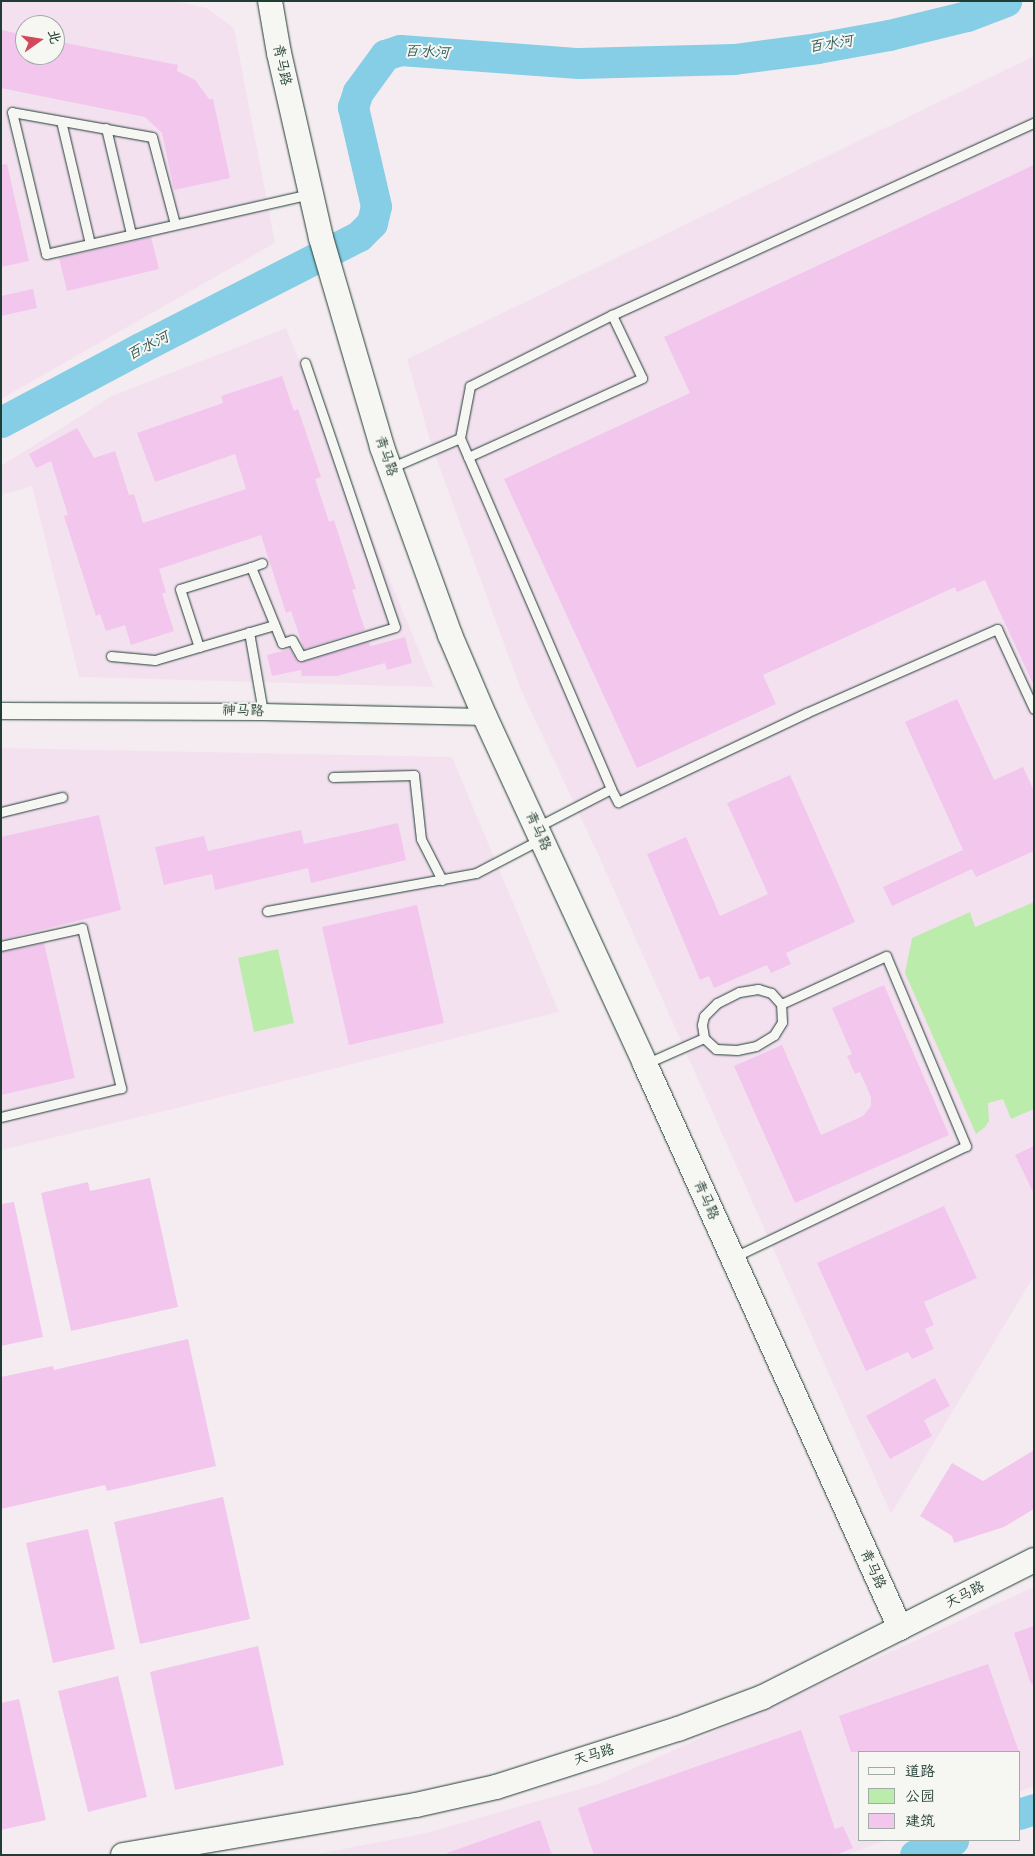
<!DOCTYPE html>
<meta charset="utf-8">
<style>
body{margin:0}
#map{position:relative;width:1035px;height:1856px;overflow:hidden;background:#f5ecf1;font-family:"Comic Neue","LXGW WenKai TC",sans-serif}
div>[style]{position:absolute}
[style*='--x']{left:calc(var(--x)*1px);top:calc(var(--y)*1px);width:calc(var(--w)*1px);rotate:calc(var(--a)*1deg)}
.built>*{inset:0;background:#f4e1f0}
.green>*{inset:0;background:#bcecab}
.river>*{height:31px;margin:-15.5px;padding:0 15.5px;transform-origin:15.5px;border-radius:15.5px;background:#85cee5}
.building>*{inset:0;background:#f2c6ed}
.roads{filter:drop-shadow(0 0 1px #1f3d34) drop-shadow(0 0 1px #1f3d34)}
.lane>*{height:9px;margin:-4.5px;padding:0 4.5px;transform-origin:4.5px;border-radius:4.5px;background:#f6f6f2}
.street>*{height:16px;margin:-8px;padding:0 8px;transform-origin:8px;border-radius:8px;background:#f6f6f2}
.secondary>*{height:24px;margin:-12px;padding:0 12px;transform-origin:12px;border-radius:12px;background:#f6f6f2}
span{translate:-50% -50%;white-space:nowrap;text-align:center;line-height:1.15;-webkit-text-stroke:4px #f6f6f2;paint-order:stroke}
.street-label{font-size:14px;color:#1f3d34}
.water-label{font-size:15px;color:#335a57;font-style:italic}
.frame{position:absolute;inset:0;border:2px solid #1f3d34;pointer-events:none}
.legend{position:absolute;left:858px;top:1751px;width:162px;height:90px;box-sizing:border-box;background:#f6f6f2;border:1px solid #a0aca6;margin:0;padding:6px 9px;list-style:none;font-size:15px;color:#1f3d34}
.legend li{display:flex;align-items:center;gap:10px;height:25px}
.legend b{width:25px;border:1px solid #a0aca6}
.north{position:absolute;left:15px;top:15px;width:50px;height:50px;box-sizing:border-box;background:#f6f6f2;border:1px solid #a0aca6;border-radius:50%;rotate:77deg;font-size:14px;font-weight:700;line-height:20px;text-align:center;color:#1f3d34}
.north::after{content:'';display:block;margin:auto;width:18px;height:22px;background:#d1495b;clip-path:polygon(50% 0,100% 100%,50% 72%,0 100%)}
</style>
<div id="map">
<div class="built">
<div style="clip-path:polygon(evenodd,1px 1px,174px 1px,207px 8px,234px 28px,275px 243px,1px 399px,1px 1px,25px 25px,55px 25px,55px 55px,25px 55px,25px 25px)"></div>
<div style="clip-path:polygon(1034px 56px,1034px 1276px,891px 1514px,597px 852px,521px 690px,431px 444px,407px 359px)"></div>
<div style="clip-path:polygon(286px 328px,434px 687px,79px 677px,32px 486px,1px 495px,1px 466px,112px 396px)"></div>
<div style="clip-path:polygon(1px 748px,452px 757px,559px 1012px,173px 1109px,1px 1150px)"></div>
<div style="clip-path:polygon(1034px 1587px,1034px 1786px,1019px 1792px,1019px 1752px,859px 1752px,859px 1840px,887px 1840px,846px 1855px,312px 1855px,426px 1833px,601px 1783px)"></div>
</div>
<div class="green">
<div style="clip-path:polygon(1034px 902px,1034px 1109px,1011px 1119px,1003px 1099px,988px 1103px,989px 1121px,985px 1127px,976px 1134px,905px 973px,912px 938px,970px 912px,975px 927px)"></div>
<div style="clip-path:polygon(278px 949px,294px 1023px,254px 1032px,238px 958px)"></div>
</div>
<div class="river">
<div style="--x:1;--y:422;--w:157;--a:-28"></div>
<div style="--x:140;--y:348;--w:246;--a:-27.1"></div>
<div style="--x:359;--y:236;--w:18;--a:-45"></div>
<div style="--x:372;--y:223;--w:17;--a:-77"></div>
<div style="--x:376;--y:206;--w:102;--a:-103.1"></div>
<div style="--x:353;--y:107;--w:16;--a:-72"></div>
<div style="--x:358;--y:92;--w:46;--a:-53.9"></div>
<div style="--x:385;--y:55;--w:16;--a:-18"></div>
<div style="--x:400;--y:50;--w:179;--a:4.2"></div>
<div style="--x:579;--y:63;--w:155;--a:-1.5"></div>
<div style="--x:734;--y:59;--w:84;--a:-7.5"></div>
<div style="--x:817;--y:48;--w:73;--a:-10.2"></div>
<div style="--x:889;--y:35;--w:80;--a:-13.7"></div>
<div style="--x:967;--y:16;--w:42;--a:-21"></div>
<div style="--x:1019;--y:1814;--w:16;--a:-18"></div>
<div style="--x:915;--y:1855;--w:41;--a:-21.5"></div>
</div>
<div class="building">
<div style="clip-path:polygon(1px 30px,25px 35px,25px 55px,55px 55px,55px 41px,178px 65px,177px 71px,195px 80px,209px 99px,213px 99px,230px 178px,174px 190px,162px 133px,145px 117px,1px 88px)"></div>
<div style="clip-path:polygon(7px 164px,29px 261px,1px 267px,1px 165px)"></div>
<div style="clip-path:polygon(1034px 165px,1034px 686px,985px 580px,957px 592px,955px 587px,763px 675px,776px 704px,637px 768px,504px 479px,690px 393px,664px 337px)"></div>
<div style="clip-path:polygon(151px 237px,159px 269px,67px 291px,59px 258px)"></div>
<div style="clip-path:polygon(33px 289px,37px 308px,1px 316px,1px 296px)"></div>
<div style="clip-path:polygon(282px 376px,294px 411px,298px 409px,321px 477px,315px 479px,329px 522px,334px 520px,356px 589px,352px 590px,365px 630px,304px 649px,291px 611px,286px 613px,261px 535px,159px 569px,166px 592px,162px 594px,174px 631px,131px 645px,125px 625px,106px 631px,100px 614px,96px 616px,64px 516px,68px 515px,51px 461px,36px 468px,29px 454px,77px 428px,94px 458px,115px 451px,129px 495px,134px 494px,143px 523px,246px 489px,235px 454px,155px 482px,137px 433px,223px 403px,221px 396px)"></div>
<div style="clip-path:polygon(405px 637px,412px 663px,387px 670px,385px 663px,337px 676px,302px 676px,301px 670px,272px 676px,267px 655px,290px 649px,297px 661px,302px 662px,369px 642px,370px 646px,375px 645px)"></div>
<div style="clip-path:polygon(957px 699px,994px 780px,1023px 767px,1034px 791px,1034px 851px,976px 877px,972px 869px,892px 906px,883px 887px,963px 850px,905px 722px)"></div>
<div style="clip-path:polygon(790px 775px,855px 922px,786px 953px,791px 964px,771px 973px,767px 965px,714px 988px,709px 976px,700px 980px,647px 854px,686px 837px,720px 916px,768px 894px,727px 803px)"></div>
<div style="clip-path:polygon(99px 815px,121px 910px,1px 940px,1px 837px)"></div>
<div style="clip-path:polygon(398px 823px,406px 860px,311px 883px,308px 868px,215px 890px,212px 874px,164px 885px,155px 847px,204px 836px,208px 851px,301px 830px,304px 844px)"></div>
<div style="clip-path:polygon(417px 905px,444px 1023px,349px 1045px,322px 927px)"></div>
<div style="clip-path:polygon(44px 943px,75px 1078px,1px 1095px,1px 952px)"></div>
<div style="clip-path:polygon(884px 985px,949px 1135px,795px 1203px,734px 1066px,782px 1045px,821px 1135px,863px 1116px,871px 1106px,871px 1097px,860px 1072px,855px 1074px,847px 1056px,852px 1054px,832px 1008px)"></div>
<div style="clip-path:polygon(1034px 1146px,1034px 1194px,1015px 1155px)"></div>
<div style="clip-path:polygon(150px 1178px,178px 1307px,71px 1331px,41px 1193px,88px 1182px,90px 1191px)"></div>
<div style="clip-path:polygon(14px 1202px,43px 1337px,1px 1346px,1px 1204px)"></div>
<div style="clip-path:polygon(944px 1206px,977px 1278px,924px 1302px,934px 1325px,925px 1329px,934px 1349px,912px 1359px,908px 1352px,866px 1371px,817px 1263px)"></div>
<div style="clip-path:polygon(188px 1339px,216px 1466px,107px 1491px,105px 1485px,1px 1509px,1px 1377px,53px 1366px,54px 1370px)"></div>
<div style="clip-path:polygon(935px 1378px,950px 1406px,924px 1420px,932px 1436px,890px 1459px,866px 1416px)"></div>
<div style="clip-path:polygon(1034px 1450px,1034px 1509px,1004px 1527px,954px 1543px,952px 1536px,920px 1516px,952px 1463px,983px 1481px)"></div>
<div style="clip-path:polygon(223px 1497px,250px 1619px,140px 1644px,114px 1522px)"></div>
<div style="clip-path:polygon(88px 1529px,115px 1649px,53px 1663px,26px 1543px)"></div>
<div style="clip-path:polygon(1034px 1626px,1034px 1683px,1031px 1684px,1014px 1633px)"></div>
<div style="clip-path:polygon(258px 1646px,284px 1765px,175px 1790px,150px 1672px)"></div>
<div style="clip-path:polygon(988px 1664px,1019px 1752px,851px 1752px,839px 1716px)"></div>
<div style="clip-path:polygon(118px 1676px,147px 1797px,88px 1812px,58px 1691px)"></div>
<div style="clip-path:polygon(19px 1699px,46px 1820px,1px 1830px,1px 1703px)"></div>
<div style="clip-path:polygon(801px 1730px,835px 1829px,843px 1826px,853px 1848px,836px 1855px,594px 1855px,578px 1808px)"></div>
<div style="clip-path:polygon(540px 1820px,552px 1855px,447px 1855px,447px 1853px)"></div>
</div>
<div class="roads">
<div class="lane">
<div style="--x:61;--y:121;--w:126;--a:76.7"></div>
<div style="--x:106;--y:128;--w:109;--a:76.7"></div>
<div style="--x:175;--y:224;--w:90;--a:-104.8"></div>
<div style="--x:152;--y:137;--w:142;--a:-169.9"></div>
<div style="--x:12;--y:112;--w:146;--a:76.5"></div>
<div style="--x:46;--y:254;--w:272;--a:-12.8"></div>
<div style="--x:460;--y:438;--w:382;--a:66.7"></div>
<div style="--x:468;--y:457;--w:191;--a:-24.4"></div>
<div style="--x:642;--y:378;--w:70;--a:-115.5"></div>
<div style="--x:390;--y:468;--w:76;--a:-23.2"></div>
<div style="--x:460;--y:438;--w:53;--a:-79.1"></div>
<div style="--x:470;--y:386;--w:159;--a:-26.6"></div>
<div style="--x:612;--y:315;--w:464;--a:-24.5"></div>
<div style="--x:262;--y:563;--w:12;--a:160"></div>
<div style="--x:251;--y:567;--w:82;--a:67.8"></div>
<div style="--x:282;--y:643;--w:10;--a:-17"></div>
<div style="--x:292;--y:640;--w:18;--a:61"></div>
<div style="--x:301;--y:656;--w:98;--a:-17.1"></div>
<div style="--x:395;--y:627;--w:279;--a:-108.8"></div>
<div style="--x:251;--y:567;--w:74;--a:162.8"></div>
<div style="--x:180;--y:589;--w:61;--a:71.9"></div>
<div style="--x:199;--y:647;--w:78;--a:-16.3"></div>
<div style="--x:249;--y:632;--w:81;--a:80.1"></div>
<div style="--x:111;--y:656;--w:44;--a:5.2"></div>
<div style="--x:155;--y:660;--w:46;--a:-16.5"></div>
<div style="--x:333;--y:777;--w:81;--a:-1.4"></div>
<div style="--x:414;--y:775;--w:64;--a:83.8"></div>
<div style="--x:421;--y:839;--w:46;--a:62.9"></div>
<div style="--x:1;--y:812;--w:63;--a:-13.8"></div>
<div style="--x:537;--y:827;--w:83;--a:-27.2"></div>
<div style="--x:611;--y:789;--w:15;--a:62"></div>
<div style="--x:618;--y:802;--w:208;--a:-25.3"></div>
<div style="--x:806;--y:713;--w:209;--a:-23.7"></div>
<div style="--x:997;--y:629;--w:88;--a:65.2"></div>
<div style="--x:267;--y:911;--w:212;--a:-10.3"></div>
<div style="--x:476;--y:873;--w:73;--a:-27.6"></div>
<div style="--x:1;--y:946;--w:83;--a:-12.5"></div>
<div style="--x:82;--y:928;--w:165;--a:76.3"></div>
<div style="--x:121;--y:1088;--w:123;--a:166.4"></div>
<div style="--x:645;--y:1064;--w:64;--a:-23.8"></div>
<div style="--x:704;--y:1038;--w:16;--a:43"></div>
<div style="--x:716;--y:1049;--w:21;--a:3"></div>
<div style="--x:737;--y:1050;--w:19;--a:-12"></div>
<div style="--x:756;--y:1046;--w:21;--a:-31"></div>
<div style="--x:774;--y:1035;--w:15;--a:-58"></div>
<div style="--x:782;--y:1022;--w:18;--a:-93"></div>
<div style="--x:781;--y:1004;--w:15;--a:-132"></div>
<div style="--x:771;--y:993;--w:14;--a:-163"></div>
<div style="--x:758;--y:989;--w:19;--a:171"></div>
<div style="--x:739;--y:992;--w:25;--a:153"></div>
<div style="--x:717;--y:1003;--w:18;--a:135"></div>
<div style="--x:704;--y:1016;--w:9;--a:103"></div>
<div style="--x:702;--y:1025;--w:13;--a:81"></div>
<div style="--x:734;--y:1257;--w:257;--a:-25.6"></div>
<div style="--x:966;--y:1146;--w:206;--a:-112.8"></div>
<div style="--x:886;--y:956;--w:115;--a:155.4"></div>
</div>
<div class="street">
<div style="--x:1;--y:711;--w:262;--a:0.2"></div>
<div style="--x:263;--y:712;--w:222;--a:1.3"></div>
</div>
<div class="secondary">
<div style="--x:270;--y:1;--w:53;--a:80.2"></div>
<div style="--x:279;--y:53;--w:190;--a:77.2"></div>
<div style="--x:321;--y:238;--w:218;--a:73.7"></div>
<div style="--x:382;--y:447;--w:200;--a:70.1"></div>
<div style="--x:450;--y:635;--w:89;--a:66.9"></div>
<div style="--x:485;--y:717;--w:382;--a:65.2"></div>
<div style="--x:645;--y:1064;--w:619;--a:65.67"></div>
<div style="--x:123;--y:1855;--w:297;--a:-9.7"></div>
<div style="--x:416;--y:1805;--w:82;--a:-12.7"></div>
<div style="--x:496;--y:1787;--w:191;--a:-17.7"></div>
<div style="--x:678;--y:1729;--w:91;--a:-20.6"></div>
<div style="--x:763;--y:1697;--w:304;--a:-26.8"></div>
</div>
</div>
<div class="street-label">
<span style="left:282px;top:65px;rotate:78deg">青马路</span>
<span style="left:386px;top:456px;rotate:71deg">青马路</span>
<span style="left:243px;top:711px;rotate:1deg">神马路</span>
<span style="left:538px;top:831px;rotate:65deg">青马路</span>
<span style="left:706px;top:1200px;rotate:66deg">青马路</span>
<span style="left:873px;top:1569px;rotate:66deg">青马路</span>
<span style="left:965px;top:1595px;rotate:-27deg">天马路</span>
<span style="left:594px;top:1755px;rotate:-17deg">天马路</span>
</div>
<div class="water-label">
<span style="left:831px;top:44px;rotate:-9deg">百水河</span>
<span style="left:427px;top:52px;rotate:3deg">百水河</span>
<span style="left:148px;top:346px;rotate:-27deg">百水河</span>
</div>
<div class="frame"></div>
<ul class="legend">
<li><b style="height:6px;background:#f6f6f2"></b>道路</li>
<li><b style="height:14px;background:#bcecab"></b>公园</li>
<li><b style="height:14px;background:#f2c6ed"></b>建筑</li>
</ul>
<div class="north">北</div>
</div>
